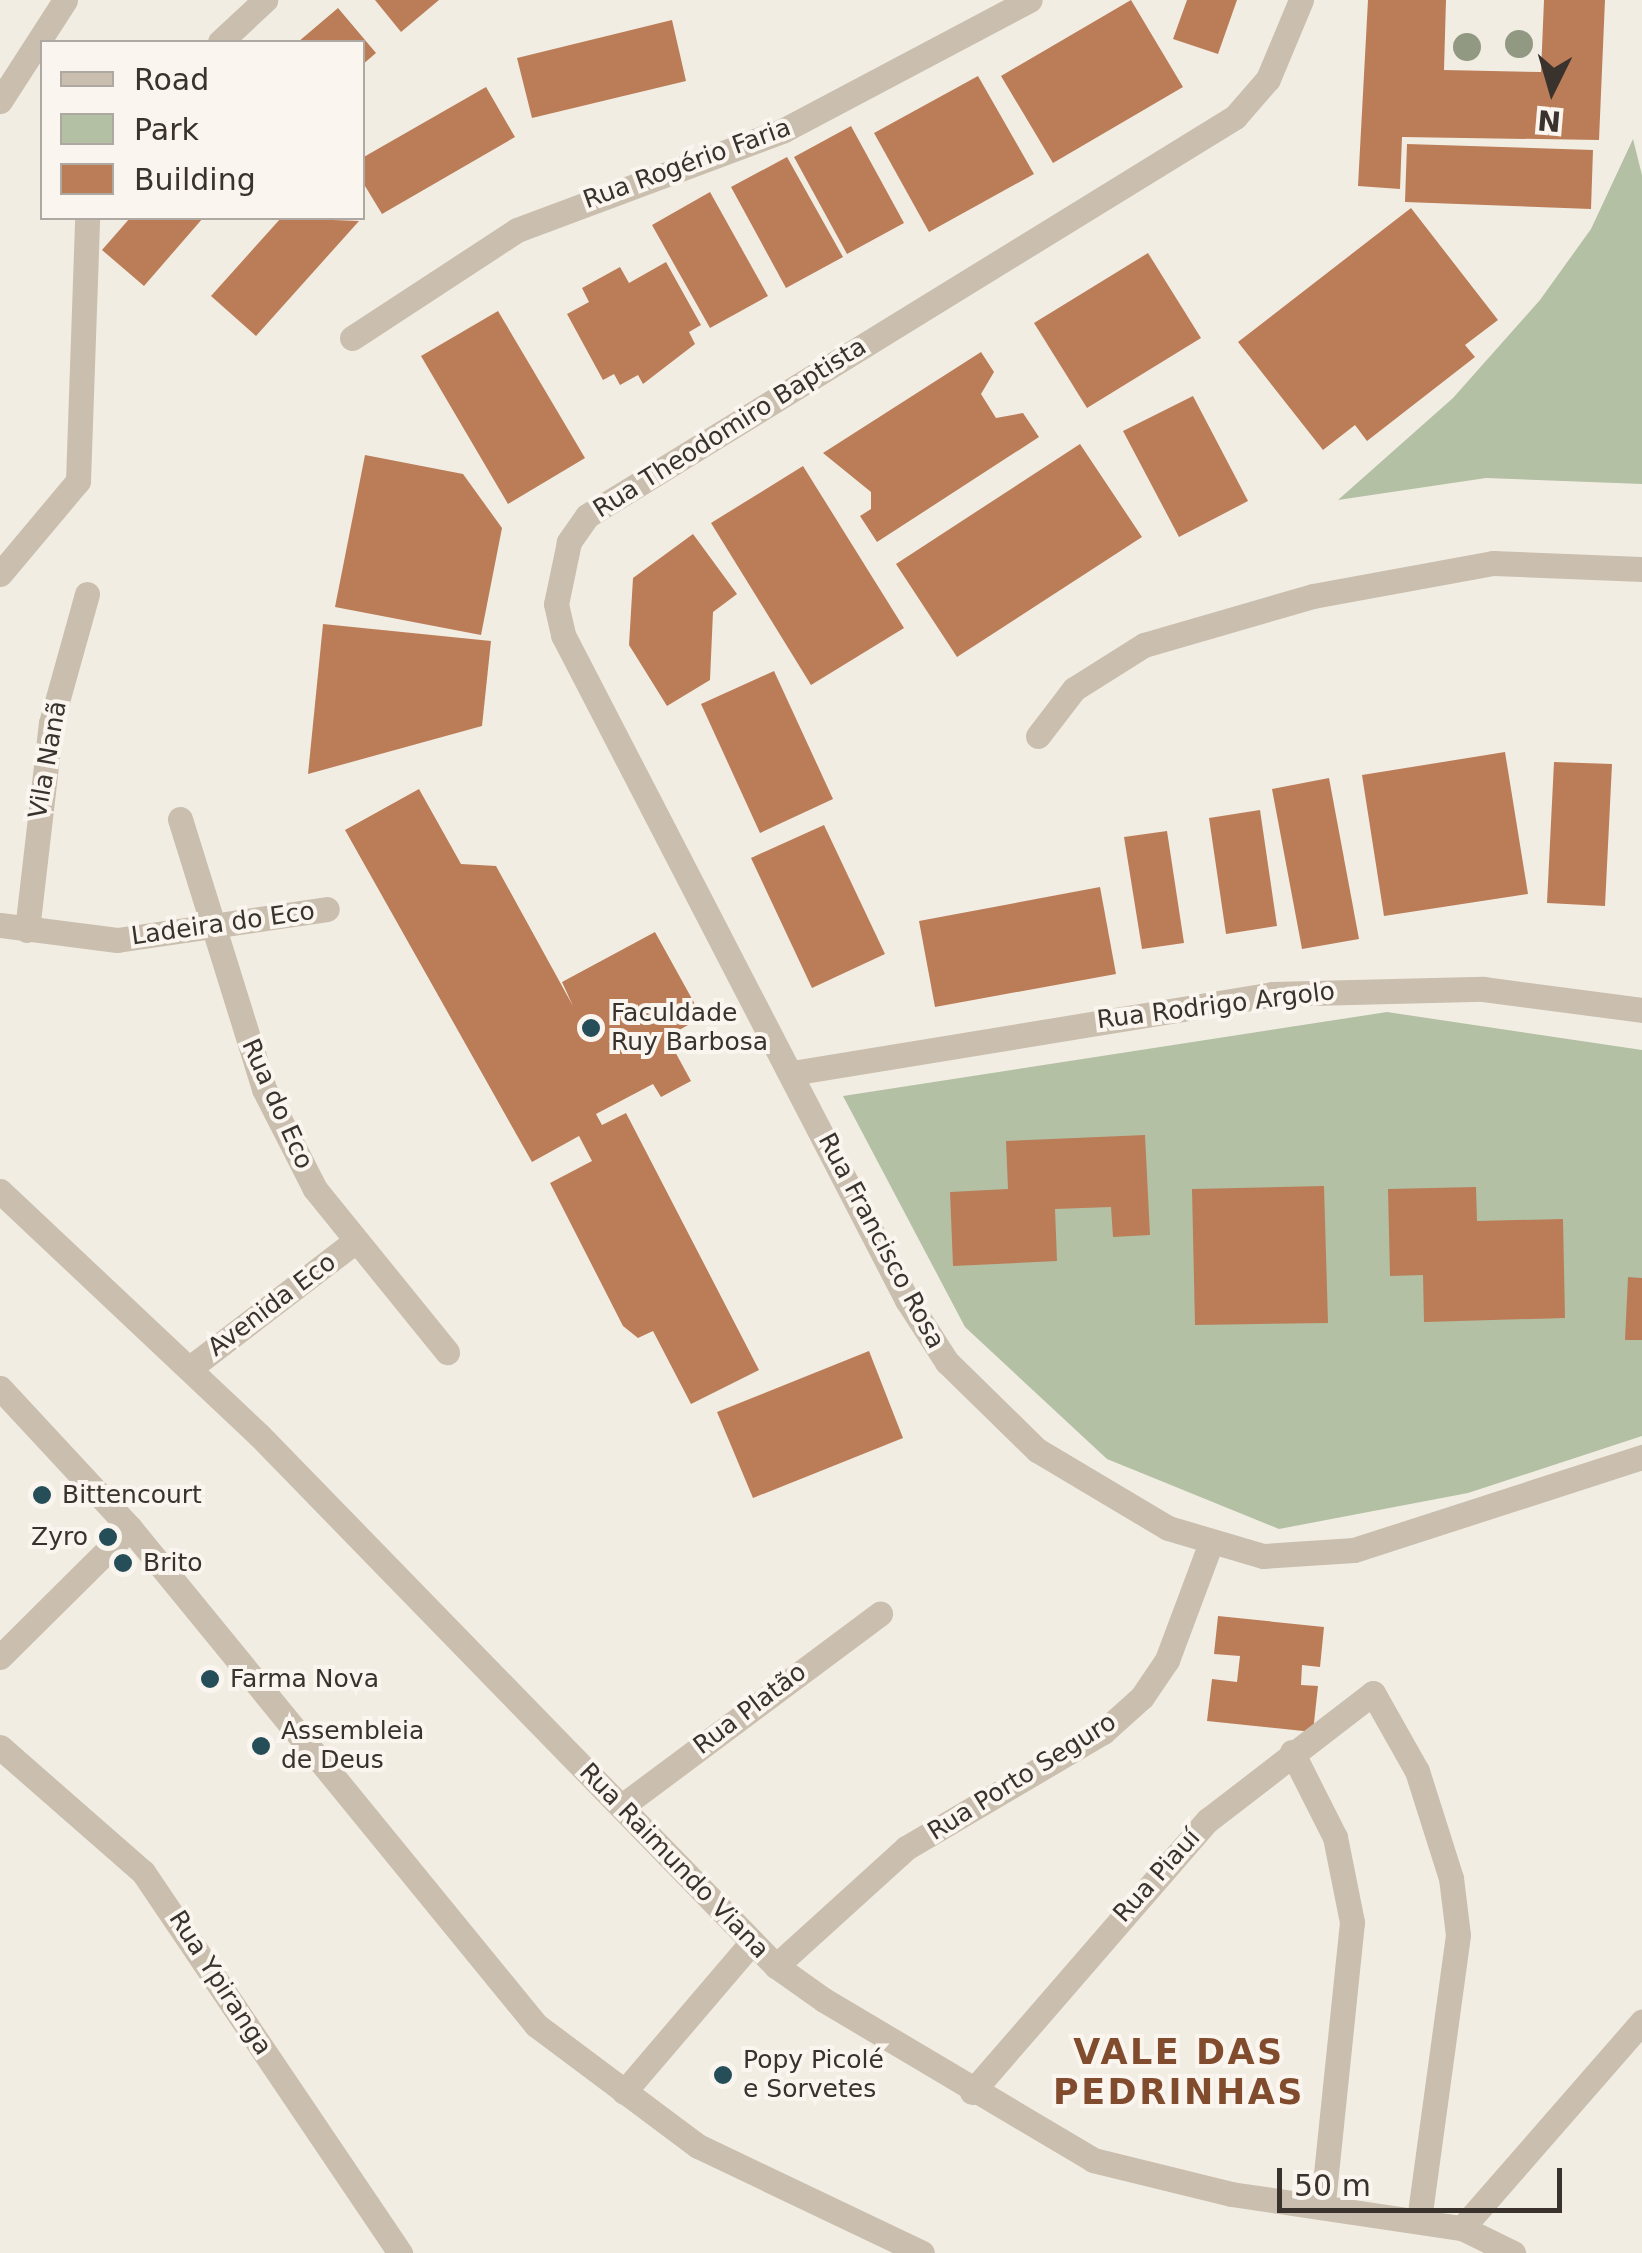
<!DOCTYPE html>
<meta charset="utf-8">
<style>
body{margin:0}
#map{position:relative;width:1642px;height:2253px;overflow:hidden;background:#f2ede3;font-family:"DejaVu Sans",sans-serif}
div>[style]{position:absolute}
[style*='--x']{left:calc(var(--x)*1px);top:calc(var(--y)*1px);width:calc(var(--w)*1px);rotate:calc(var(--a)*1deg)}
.green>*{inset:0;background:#b3c0a4}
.building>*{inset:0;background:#bb7d58}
.minor>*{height:25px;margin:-12.5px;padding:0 12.5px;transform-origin:12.5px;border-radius:12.5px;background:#cabfaf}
.trees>*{width:28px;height:28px;margin:-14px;border-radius:50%;background:#929982}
.dots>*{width:28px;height:28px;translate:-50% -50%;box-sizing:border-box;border:5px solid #faf6ef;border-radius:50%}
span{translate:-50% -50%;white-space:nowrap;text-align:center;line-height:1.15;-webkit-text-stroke:8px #faf6ef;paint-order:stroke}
.street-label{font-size:25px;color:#39322d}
.poi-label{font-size:25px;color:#39322d}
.left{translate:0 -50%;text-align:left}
.right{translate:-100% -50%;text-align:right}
.district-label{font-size:35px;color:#814c2d;font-weight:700;letter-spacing:2.5px}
.legend{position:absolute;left:40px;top:40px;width:325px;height:180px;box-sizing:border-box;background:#faf6ef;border:2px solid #ada8a1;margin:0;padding:12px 18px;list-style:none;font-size:30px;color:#39322d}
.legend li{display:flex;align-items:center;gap:20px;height:50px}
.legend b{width:50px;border:2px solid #ada8a1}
.north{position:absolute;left:1502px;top:40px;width:100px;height:100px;-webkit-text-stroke:8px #faf6ef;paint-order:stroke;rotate:185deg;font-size:28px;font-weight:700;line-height:40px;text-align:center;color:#39322d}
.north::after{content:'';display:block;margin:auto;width:35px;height:45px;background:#39322d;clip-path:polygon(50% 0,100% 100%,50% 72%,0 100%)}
.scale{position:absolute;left:1277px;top:2168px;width:285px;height:45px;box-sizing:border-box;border:5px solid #39322d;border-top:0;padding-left:12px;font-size:30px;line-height:35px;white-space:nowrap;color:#39322d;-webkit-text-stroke:8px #faf6ef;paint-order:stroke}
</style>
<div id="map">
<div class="green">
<div style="clip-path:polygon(1633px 139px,1642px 175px,1642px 484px,1486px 478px,1338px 500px,1453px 398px,1540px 300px,1591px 229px)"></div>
<div style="clip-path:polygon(1387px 1012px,1642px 1050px,1642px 1436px,1468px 1493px,1279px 1529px,1107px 1459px,965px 1327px,843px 1096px)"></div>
</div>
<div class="building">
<div style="clip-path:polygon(375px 0,439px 0,401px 32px)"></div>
<div style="clip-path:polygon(1131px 0,1183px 87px,1053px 163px,1001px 76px)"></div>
<div style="clip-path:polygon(1187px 0,1237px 0,1218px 54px,1173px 39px)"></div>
<div style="clip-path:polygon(1368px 0,1446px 0,1444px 70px,1541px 72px,1544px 0,1605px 0,1599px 140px,1402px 137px,1400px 189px,1358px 186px)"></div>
<div style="clip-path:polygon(338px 8px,376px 53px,362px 65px,362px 42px,298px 42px)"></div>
<div style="clip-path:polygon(672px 20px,686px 81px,532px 118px,517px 58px)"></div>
<div style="clip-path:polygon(978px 76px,1034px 174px,929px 232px,874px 133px)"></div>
<div style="clip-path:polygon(486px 87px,515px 137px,382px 214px,362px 181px,362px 158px)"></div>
<div style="clip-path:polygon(851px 126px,904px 223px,847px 254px,794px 157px)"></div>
<div style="clip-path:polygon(1407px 144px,1593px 150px,1591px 209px,1405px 202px)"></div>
<div style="clip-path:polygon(787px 157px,843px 257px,786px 288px,731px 187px)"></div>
<div style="clip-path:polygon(710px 192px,768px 296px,710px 328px,652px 225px)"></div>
<div style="clip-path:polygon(1411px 208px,1498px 320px,1465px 345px,1475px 357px,1367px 441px,1355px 425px,1323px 450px,1238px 342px)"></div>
<div style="clip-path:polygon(130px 218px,203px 218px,144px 286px,102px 250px)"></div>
<div style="clip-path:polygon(281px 218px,359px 221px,256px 336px,211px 296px)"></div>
<div style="clip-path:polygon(1148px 253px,1201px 338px,1087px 408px,1034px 323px)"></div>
<div style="clip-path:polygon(666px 262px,701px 325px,689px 332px,695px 344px,643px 384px,638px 375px,620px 385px,614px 374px,603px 380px,567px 314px,589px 302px,582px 288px,620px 267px,629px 283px)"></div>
<div style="clip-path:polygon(498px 311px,585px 458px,508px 504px,421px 356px)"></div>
<div style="clip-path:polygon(981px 352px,994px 372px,981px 394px,996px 418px,1023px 413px,1039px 437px,877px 542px,860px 516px,871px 509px,871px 492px,823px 453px)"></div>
<div style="clip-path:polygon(1193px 396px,1248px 501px,1179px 537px,1123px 431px)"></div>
<div style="clip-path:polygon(1080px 444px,1142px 537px,957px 657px,896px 564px)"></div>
<div style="clip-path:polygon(365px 455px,463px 474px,502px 528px,481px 635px,335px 607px)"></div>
<div style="clip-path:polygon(803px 466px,904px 628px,811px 685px,711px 523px)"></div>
<div style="clip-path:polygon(693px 534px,737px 594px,713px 612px,710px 680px,667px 706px,629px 645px,633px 578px)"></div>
<div style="clip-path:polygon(323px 624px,491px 641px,482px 726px,308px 774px)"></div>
<div style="clip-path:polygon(774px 671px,833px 799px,760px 833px,701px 704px)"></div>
<div style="clip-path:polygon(1505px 752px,1528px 894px,1384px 916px,1362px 775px)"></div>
<div style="clip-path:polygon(1554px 762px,1612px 764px,1605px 906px,1547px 903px)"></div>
<div style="clip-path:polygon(1329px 778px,1359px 939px,1302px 949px,1272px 789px)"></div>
<div style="clip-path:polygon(419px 789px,461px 864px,496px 866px,573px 1006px,562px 982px,655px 932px,702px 1017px,667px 1037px,691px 1081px,661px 1097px,653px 1084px,596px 1114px,602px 1125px,626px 1113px,759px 1370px,691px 1404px,653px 1331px,638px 1338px,623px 1326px,550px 1183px,592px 1161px,579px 1136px,532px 1162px,345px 830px)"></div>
<div style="clip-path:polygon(1260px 810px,1277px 926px,1226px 934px,1209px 818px)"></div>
<div style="clip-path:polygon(824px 825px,885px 954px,812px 988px,751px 858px)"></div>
<div style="clip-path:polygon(1167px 831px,1184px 943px,1142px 949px,1124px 837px)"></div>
<div style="clip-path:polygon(1100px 887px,1116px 974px,935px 1007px,919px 921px)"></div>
<div style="clip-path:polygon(1145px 1135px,1150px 1235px,1113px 1237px,1111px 1207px,1055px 1209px,1057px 1261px,953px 1266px,950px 1192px,1008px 1189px,1006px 1141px)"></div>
<div style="clip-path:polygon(1324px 1186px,1328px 1323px,1195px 1325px,1192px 1189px)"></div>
<div style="clip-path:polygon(1476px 1187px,1477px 1221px,1563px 1219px,1565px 1318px,1424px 1322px,1423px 1275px,1390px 1276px,1388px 1189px)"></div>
<div style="clip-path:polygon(1628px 1277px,1642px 1278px,1642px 1340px,1625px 1340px)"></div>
<div style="clip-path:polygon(869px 1351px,903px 1438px,753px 1498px,717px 1412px)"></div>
<div style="clip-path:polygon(1218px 1616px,1324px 1627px,1320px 1667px,1302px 1665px,1301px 1685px,1318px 1686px,1313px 1732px,1207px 1721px,1212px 1679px,1237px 1682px,1240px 1656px,1214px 1654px)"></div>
</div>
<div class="minor">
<div style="--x:1301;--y:0;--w:86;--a:112.7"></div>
<div style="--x:1268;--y:79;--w:50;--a:131"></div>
<div style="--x:1235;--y:117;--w:761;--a:148.38"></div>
<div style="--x:587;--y:516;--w:32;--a:125"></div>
<div style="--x:569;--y:542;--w:63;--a:101.8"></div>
<div style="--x:556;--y:604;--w:32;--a:77"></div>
<div style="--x:563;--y:635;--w:749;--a:62.65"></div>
<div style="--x:907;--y:1300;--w:74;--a:57.2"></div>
<div style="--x:947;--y:1362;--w:126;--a:44.4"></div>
<div style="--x:1037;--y:1450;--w:152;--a:30.8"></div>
<div style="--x:1168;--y:1528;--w:99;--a:16.4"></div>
<div style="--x:1263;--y:1556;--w:91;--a:-3.8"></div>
<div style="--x:1354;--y:1550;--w:303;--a:-17.9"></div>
<div style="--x:220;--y:42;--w:62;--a:-43"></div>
<div style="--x:0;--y:101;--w:120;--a:-57.2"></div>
<div style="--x:352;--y:338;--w:197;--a:-33.2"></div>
<div style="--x:517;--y:230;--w:285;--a:-20.5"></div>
<div style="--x:784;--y:130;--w:278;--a:-27.9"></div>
<div style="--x:0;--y:574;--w:121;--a:-50"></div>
<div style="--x:78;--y:481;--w:263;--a:-88"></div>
<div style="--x:1038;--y:736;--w:59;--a:-52.5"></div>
<div style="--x:1074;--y:689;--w:83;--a:-32.2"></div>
<div style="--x:1144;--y:645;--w:176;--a:-16.2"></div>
<div style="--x:1313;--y:596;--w:183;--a:-10.4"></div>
<div style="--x:1493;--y:563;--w:149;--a:2.3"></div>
<div style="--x:180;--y:819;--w:283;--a:72.7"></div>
<div style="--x:264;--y:1089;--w:112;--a:63"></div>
<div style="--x:315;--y:1189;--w:210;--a:51"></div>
<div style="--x:0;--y:925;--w:118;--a:7.3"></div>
<div style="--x:117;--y:940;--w:212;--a:-8.4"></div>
<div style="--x:27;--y:930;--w:208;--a:-83.4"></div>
<div style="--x:51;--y:723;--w:134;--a:-74.4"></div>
<div style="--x:792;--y:1073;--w:486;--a:-9.3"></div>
<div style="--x:1272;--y:994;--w:211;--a:-1.4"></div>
<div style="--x:1483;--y:989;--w:160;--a:7.5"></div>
<div style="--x:0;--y:1191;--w:356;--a:43.3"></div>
<div style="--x:259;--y:1435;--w:741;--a:45.77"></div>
<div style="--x:776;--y:1966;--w:59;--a:35.3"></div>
<div style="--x:824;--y:2000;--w:313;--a:30.7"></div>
<div style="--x:1093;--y:2160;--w:142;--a:13.8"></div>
<div style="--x:1231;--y:2194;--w:233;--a:8.4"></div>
<div style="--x:1462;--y:2228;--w:57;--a:26.1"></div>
<div style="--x:190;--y:1368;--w:207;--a:-37.5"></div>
<div style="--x:0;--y:1388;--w:191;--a:47.1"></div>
<div style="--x:130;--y:1528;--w:642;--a:50.75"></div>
<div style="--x:536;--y:2025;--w:202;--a:36.8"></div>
<div style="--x:698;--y:2146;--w:248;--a:25.5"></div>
<div style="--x:0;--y:1657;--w:183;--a:-44.8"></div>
<div style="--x:0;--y:1747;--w:190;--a:41.2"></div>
<div style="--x:143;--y:1872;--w:460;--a:56"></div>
<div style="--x:1292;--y:1752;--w:95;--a:63.2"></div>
<div style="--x:1335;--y:1837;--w:87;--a:78.7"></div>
<div style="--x:1352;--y:1922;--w:284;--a:95.9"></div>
<div style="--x:622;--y:1806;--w:322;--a:-36.7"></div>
<div style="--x:776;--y:1966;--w:176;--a:-42.2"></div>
<div style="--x:906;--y:1848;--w:229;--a:-30.5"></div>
<div style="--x:1103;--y:1732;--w:52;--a:-41.9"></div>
<div style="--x:1142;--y:1697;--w:45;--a:-56"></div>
<div style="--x:1167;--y:1660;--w:123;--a:-69.5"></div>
<div style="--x:624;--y:2092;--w:197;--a:-49.5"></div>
<div style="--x:972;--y:2092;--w:360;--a:-49.1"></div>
<div style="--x:1208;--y:1820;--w:208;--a:-37.6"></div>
<div style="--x:1373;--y:1693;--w:90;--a:60.6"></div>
<div style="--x:1417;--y:1771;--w:112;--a:72.4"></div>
<div style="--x:1451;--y:1878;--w:57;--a:83"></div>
<div style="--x:1458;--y:1935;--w:287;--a:97.8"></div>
<div style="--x:1462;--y:2228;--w:274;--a:-48.9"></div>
</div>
<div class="trees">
<div style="left:1519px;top:44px"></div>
<div style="left:1467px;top:47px"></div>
</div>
<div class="dots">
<div style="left:591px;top:1028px;background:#254e58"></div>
<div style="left:42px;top:1495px;background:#254e58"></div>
<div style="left:108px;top:1537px;background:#254e58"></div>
<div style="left:123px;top:1563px;background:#254e58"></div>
<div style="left:210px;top:1679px;background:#254e58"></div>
<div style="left:261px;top:1746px;background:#254e58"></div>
<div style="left:723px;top:2075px;background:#254e58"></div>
</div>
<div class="street-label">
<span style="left:687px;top:164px;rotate:-20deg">Rua Rogério Faria</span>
<span style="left:730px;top:428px;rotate:-32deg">Rua Theodomiro Baptista</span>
<span style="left:48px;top:760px;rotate:-80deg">Vila Nanã</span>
<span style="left:223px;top:924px;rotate:-8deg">Ladeira do Eco</span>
<span style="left:1216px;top:1006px;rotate:-7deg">Rua Rodrigo Argolo</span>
<span style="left:277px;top:1104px;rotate:66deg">Rua do Eco</span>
<span style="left:881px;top:1241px;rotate:62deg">Rua Francisco Rosa</span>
<span style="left:272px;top:1305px;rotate:-37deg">Avenida Eco</span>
<span style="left:750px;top:1709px;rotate:-37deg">Rua Platão</span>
<span style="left:1022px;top:1777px;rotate:-32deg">Rua Porto Seguro</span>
<span style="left:674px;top:1861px;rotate:46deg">Rua Raimundo Viana</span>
<span style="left:1157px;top:1876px;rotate:-48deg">Rua Piauí</span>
<span style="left:220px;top:1983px;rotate:57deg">Rua Ypiranga</span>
</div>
<div class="poi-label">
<span class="left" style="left:611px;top:1028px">Faculdade<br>Ruy Barbosa</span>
<span class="left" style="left:62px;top:1495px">Bittencourt</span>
<span class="right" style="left:88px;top:1537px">Zyro</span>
<span class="left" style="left:143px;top:1563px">Brito</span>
<span class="left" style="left:230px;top:1679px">Farma Nova</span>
<span class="left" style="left:281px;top:1746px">Assembleia<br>de Deus</span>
<span class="left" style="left:743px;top:2075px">Popy Picolé<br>e Sorvetes</span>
</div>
<div class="district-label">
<span style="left:1179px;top:2072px">VALE DAS<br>PEDRINHAS</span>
</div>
<ul class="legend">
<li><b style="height:12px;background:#cabfaf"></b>Road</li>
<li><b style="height:28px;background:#b3c0a4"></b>Park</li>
<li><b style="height:28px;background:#bb7d58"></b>Building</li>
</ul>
<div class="north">N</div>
<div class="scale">50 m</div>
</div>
